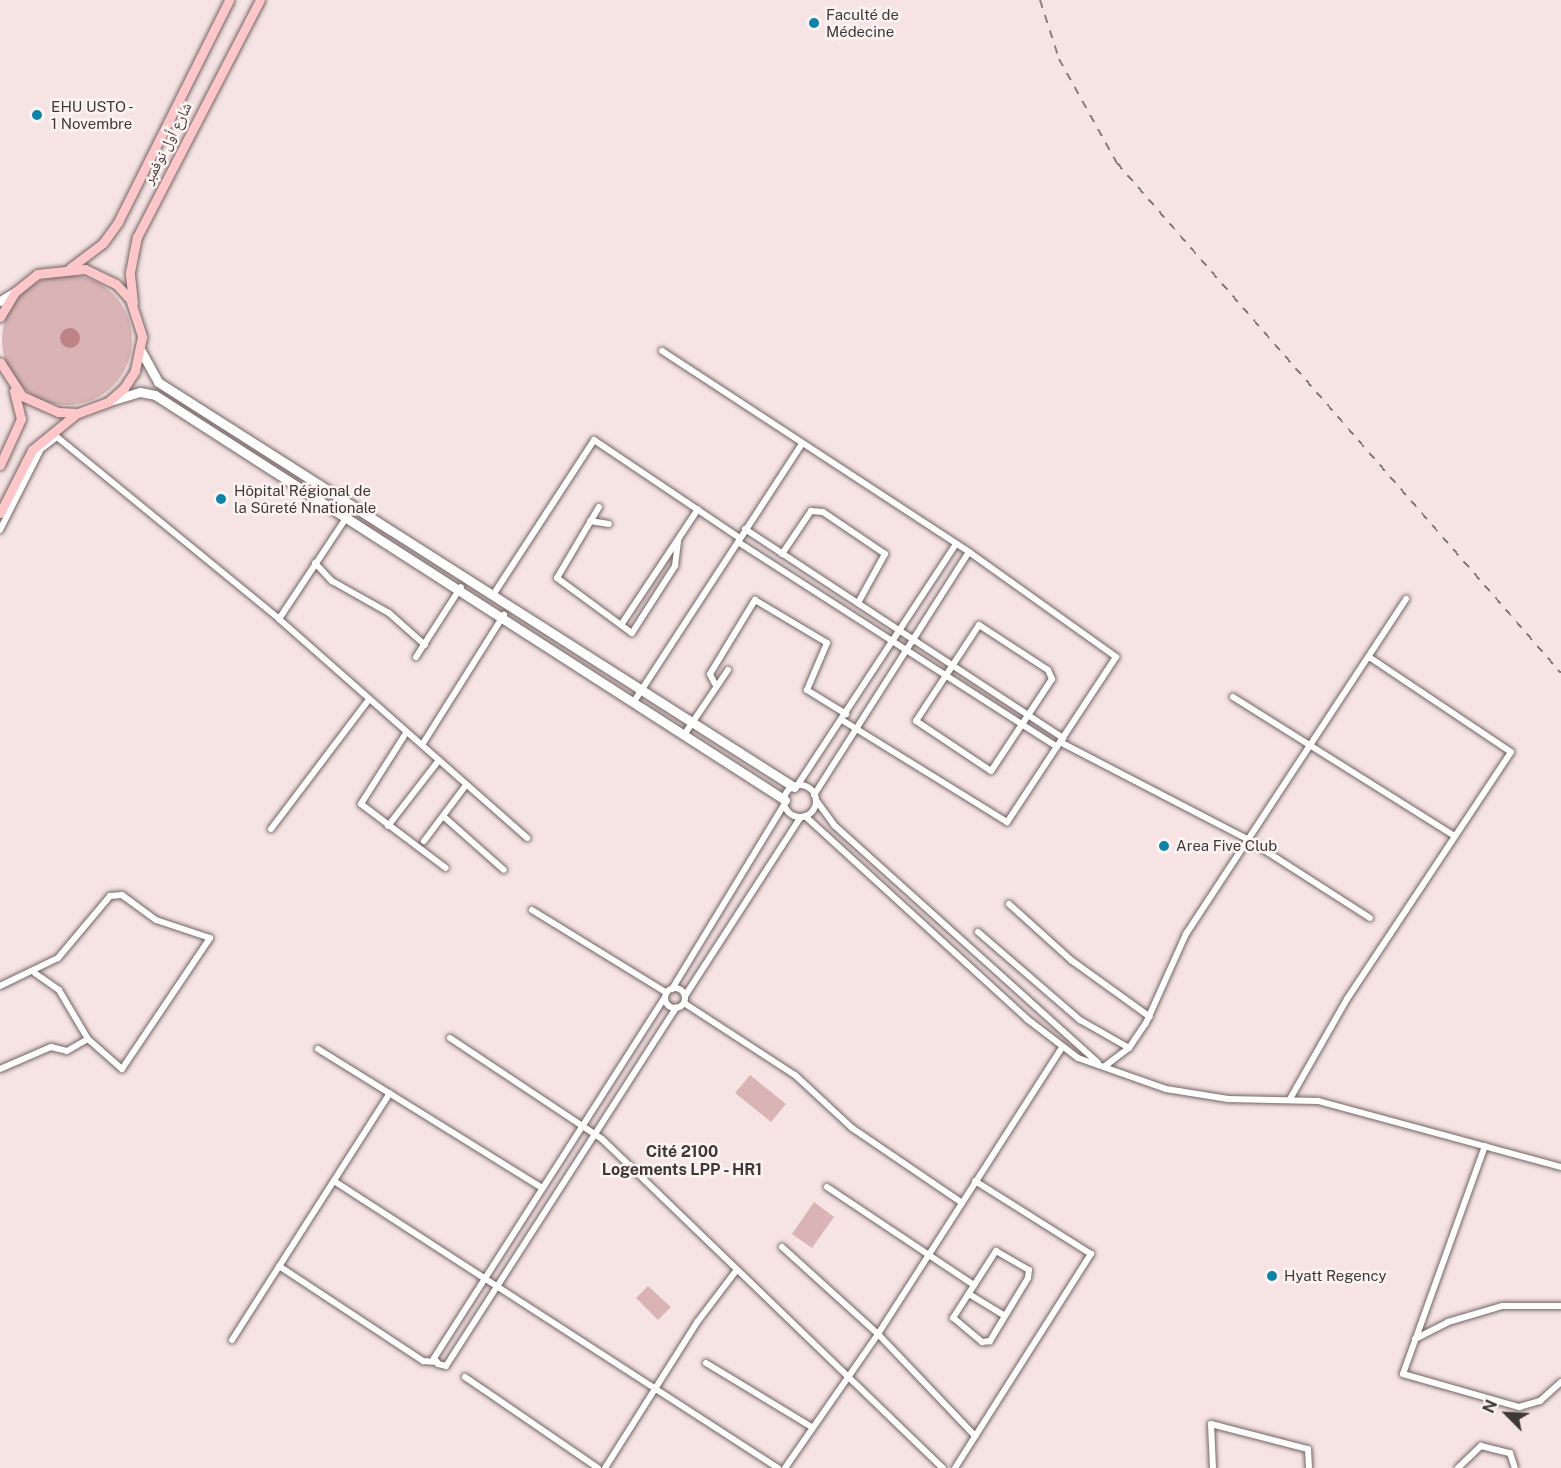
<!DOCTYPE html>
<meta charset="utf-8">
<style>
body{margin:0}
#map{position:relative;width:1561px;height:1468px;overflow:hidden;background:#f6e4e4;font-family:"Public Sans","Noto Naskh Arabic",sans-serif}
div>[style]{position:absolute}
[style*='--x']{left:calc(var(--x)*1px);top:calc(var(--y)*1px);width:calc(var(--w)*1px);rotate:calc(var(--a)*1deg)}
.green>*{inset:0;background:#dab4b4}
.round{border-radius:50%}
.water>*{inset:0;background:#be8485}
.roads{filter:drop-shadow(0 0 2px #736464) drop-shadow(0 0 2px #736464)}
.street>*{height:6px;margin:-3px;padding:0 3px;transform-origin:3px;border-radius:3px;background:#fff}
.street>.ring{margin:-3px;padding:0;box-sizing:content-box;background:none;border:6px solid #fff;border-radius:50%}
.secondary>*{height:9px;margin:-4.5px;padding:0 4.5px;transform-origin:4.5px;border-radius:4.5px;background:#fff}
.primary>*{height:9px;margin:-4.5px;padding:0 4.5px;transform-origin:4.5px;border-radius:4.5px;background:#fdc7c9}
.rail>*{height:2px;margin-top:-1px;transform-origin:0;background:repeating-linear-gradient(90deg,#897d7d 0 8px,transparent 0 16px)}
.dots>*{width:16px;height:16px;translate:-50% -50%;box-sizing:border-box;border:3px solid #fef3f3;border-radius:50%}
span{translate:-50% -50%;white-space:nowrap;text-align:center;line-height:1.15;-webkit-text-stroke:5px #fef3f3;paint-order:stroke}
.poi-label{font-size:15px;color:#3f3838}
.left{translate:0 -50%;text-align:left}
.street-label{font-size:15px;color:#3f3838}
.neighbourhood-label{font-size:16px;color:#3f3838;font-weight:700}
.north{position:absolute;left:1477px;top:1384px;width:60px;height:60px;-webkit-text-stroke:4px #fef3f3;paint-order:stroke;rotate:294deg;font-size:16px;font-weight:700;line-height:24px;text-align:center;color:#3f3838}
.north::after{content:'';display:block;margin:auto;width:21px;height:27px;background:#3f3838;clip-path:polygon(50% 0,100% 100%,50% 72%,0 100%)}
</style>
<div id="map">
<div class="green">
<div class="round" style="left:2px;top:275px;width:130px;height:130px"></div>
<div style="clip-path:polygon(750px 1075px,786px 1104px,771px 1122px,735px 1093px)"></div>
<div style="clip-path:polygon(814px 1202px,834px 1217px,812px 1248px,792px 1234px)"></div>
<div style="clip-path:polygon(648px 1286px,671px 1307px,658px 1320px,636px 1298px)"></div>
</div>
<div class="water">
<div class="round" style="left:60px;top:328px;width:20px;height:20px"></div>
</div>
<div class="roads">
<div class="street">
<div style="--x:662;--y:351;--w:367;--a:33.2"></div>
<div style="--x:969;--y:552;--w:181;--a:35.5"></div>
<div style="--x:1116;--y:657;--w:198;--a:123.4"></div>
<div style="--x:1007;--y:822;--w:194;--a:-148.3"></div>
<div style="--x:599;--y:507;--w:82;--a:120.6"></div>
<div style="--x:557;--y:578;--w:93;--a:36.3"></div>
<div style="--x:632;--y:633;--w:80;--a:-57.3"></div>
<div style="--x:675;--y:566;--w:26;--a:-83"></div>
<div style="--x:590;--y:521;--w:19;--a:9"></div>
<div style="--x:745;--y:529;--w:381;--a:33.3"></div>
<div style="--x:0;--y:530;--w:91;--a:-63.2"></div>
<div style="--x:41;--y:449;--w:20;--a:-37"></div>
<div style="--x:57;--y:437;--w:287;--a:39.3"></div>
<div style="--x:279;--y:619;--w:331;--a:41.4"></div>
<div style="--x:738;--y:542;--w:379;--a:32.7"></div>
<div style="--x:782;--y:554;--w:52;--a:-56"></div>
<div style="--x:811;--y:511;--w:12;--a:5"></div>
<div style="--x:823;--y:512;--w:75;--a:34.1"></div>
<div style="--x:885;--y:554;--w:56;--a:118.9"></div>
<div style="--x:315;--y:563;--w:25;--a:47"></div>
<div style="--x:332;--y:581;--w:65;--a:29.3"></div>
<div style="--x:389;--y:613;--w:48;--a:41.6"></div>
<div style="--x:493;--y:595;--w:185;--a:-56.9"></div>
<div style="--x:594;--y:440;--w:176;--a:33.9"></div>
<div style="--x:279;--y:619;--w:125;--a:-56.4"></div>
<div style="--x:621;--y:625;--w:139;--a:-56.4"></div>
<div style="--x:979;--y:625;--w:82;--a:33.1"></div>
<div style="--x:1048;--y:670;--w:10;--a:66"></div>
<div style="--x:1052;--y:679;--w:110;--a:123.5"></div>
<div style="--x:991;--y:771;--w:90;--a:-146.3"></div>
<div style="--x:916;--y:721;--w:115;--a:-56.7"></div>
<div style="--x:416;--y:657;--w:83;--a:-57.3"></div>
<div style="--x:715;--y:684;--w:11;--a:-117"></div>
<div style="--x:710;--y:674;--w:87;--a:-58.7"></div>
<div style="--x:755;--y:600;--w:84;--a:30.8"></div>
<div style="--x:827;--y:643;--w:51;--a:113.1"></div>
<div style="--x:807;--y:690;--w:46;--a:31.6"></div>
<div style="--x:1233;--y:697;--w:262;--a:32.1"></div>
<div style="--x:635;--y:700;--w:306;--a:-56.9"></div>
<div style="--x:686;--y:732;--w:75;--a:-55.9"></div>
<div style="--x:406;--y:733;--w:84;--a:122.4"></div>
<div style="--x:361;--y:804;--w:106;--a:37"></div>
<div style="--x:1060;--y:742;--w:211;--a:27.4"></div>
<div style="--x:1247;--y:839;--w:146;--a:32.7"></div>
<div style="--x:422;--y:745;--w:154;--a:-57.8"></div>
<div class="ring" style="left:784px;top:785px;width:26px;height:26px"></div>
<div style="--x:797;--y:786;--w:290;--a:-56.7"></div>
<div style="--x:814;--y:795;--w:288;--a:-57.5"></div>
<div style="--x:816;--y:800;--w:31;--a:54"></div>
<div style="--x:834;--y:825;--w:355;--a:42"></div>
<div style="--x:443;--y:816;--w:81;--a:41.5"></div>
<div style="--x:805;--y:816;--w:301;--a:42.4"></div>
<div style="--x:1027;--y:1019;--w:64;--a:37.4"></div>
<div style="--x:1078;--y:1058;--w:93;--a:19.4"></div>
<div style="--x:1166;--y:1089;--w:63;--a:9.2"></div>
<div style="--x:1228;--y:1099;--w:90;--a:1.3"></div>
<div style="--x:1318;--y:1101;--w:252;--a:15.2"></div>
<div style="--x:388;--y:826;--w:83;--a:-52.3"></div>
<div style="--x:271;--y:829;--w:159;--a:-52.9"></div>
<div style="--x:424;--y:841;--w:70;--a:-53.1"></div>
<div style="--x:1009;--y:904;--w:84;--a:42.1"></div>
<div style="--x:1071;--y:960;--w:97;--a:35.8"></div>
<div style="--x:532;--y:910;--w:158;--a:31.6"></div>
<div style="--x:978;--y:932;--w:135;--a:40.8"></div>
<div style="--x:1080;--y:1020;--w:56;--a:29.7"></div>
<div style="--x:0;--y:986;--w:64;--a:-25.8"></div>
<div style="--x:58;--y:958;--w:81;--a:-50"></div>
<div style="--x:110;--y:896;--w:12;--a:-5"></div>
<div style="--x:122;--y:895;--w:42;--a:36.3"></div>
<div style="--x:156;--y:920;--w:57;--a:18.4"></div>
<div style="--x:210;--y:938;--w:158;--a:123.9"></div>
<div style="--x:122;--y:1069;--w:45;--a:-138.6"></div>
<div style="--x:88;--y:1039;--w:57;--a:-120.6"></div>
<div style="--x:59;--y:990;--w:29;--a:-145"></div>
<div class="ring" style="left:665px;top:988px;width:14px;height:14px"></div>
<div style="--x:672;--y:989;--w:218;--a:-58.7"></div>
<div style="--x:685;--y:996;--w:213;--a:-57.1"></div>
<div style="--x:665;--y:997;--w:429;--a:122.6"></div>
<div style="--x:434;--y:1358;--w:7;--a:56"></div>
<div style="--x:438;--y:1364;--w:8;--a:14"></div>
<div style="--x:446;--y:1366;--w:426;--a:-57.3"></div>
<div style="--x:684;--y:1003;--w:132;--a:33"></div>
<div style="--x:795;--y:1075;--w:78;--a:42.9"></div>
<div style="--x:852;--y:1128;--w:132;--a:34.2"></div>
<div style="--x:450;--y:1038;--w:182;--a:33.6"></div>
<div style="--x:602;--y:1139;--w:474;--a:44"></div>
<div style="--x:318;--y:1049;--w:264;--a:31.8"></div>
<div style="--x:1105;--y:1066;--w:30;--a:-37"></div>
<div style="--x:1129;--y:1048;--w:30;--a:-56"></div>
<div style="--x:1146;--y:1023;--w:98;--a:-65.8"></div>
<div style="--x:1186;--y:934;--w:401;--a:-56.7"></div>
<div style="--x:0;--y:1069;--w:56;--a:-23.3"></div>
<div style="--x:51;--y:1047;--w:16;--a:14"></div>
<div style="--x:67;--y:1051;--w:24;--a:-30"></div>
<div style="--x:1290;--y:1099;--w:115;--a:-60.3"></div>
<div style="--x:1347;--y:999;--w:296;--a:-56.4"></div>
<div style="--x:1511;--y:752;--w:171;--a:-146.2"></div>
<div style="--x:1485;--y:1146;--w:242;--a:109.8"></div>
<div style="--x:1403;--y:1374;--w:121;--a:15.9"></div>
<div style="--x:1519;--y:1407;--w:22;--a:-16"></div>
<div style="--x:1540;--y:1401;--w:28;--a:-42"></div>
<div style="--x:334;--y:1181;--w:529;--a:32.88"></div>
<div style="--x:827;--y:1187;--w:177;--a:33.7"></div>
<div style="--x:782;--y:1247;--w:130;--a:42.2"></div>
<div style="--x:878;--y:1334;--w:141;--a:46.4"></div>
<div style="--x:996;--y:1251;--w:38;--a:30"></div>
<div style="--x:1029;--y:1270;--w:8;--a:97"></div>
<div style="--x:1028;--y:1278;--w:74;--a:121.1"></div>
<div style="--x:990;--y:1341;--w:8;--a:173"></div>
<div style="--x:982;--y:1342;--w:38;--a:-140"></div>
<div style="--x:953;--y:1318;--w:80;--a:-57.3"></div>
<div style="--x:279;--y:1266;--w:173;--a:33.4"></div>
<div style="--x:423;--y:1361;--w:14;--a:4"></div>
<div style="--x:969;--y:1294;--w:42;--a:31.4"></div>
<div style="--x:1415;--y:1339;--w:37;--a:-27"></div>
<div style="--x:1448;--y:1322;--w:56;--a:-16.5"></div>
<div style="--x:1502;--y:1306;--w:59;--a:0"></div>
<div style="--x:232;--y:1340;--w:293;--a:-57.4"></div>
<div style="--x:706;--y:1363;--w:122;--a:31.2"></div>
<div style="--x:465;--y:1377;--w:161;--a:34.4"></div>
<div style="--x:605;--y:1468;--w:174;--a:-57.7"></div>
<div style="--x:698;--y:1321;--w:63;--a:-52.8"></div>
<div style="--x:785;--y:1468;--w:163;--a:-55.2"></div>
<div style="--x:878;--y:1334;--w:341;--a:-57.3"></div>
<div style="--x:955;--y:1468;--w:254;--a:-57.6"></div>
<div style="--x:1091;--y:1254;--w:137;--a:-147.8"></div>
<div style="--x:1213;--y:1468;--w:44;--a:-92.6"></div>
<div style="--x:1211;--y:1424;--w:100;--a:14.5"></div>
<div style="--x:1308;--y:1449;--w:19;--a:87"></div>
<div style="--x:1458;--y:1468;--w:32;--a:-44"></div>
<div style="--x:1481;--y:1446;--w:30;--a:14"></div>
<div style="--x:1510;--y:1453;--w:16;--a:72"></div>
</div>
<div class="secondary">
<div style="--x:0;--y:301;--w:17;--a:-31"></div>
<div style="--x:141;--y:351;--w:35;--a:61"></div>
<div style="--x:158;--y:382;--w:754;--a:32.49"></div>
<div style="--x:110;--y:401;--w:31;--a:-17"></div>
<div style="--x:140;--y:392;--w:15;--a:11"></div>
<div style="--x:155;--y:395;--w:749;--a:32.74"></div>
</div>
<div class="primary">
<div style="--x:70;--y:268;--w:41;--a:-37.1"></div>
<div style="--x:103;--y:243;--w:26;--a:-54"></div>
<div style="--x:118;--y:222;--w:248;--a:-63.4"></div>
<div style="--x:133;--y:303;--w:31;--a:-96"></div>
<div style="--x:130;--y:272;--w:36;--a:-79"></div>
<div style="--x:137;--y:237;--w:267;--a:-62.6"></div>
<div style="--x:0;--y:317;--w:29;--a:-59"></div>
<div style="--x:15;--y:292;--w:28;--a:-39"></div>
<div style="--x:37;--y:274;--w:48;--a:-5.9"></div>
<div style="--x:85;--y:269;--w:34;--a:26"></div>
<div style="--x:116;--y:284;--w:21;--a:47"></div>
<div style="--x:130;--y:299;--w:40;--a:72"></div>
<div style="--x:142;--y:337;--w:35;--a:102"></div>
<div style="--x:135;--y:371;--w:20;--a:123"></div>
<div style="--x:124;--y:388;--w:21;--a:139"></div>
<div style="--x:108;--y:402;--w:32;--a:160"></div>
<div style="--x:78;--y:413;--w:20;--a:-177"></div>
<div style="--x:58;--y:412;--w:39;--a:-156"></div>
<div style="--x:22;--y:396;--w:40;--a:-122.9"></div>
<div style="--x:0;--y:465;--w:51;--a:-65.5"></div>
<div style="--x:21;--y:419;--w:29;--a:-104"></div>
<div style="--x:0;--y:513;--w:71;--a:-63.1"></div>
<div style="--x:32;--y:450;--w:58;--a:-39.4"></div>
</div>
</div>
<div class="rail">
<div style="--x:1040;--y:0;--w:62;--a:72.1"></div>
<div style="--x:1059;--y:59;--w:119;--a:60.9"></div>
<div style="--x:1117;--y:163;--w:676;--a:48.96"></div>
</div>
<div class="dots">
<div style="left:814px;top:23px;background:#0f84a9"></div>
<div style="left:37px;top:115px;background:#0f84a9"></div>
<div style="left:221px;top:499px;background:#0f84a9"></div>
<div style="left:1164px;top:846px;background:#0f84a9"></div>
<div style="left:1272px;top:1276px;background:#0f84a9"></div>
</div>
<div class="poi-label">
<span class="left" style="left:826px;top:23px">Faculté de<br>Médecine</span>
<span class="left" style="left:51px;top:115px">EHU USTO -<br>1 Novembre</span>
<span class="left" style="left:234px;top:499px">Hôpital Régional de<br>la Sûreté Nnationale</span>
<span class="left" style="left:1176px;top:846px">Area Five Club</span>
<span class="left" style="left:1284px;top:1276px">Hyatt Regency</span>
</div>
<div class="street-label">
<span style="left:167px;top:143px;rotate:-63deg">شارع أول نوفمبر</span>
</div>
<div class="neighbourhood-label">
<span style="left:682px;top:1161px">Cité 2100<br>Logements LPP - HR1</span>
</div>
<div class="north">N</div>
</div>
